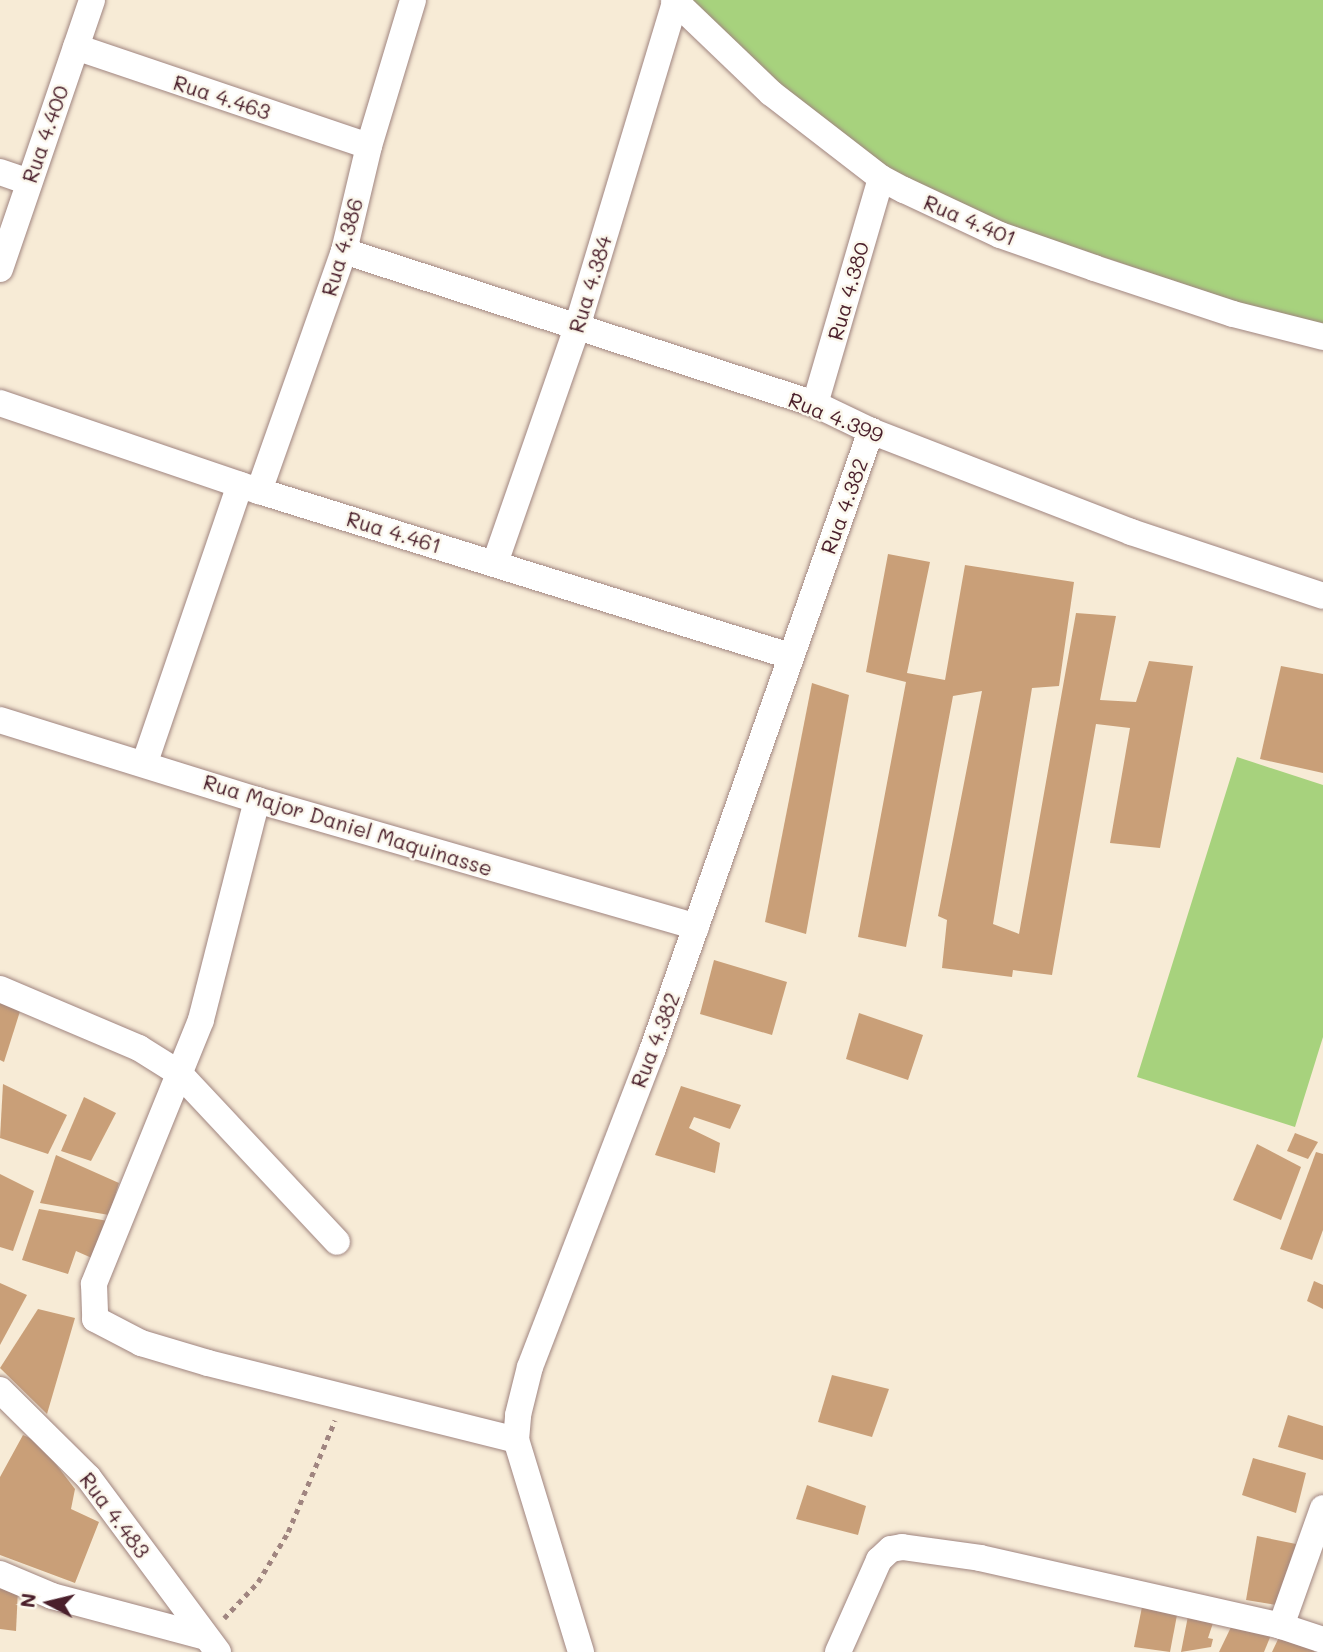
<!DOCTYPE html>
<style>
body{margin:0}
#map{position:relative;width:1323px;height:1652px;overflow:hidden;background:#f7ebd6;font-family:Mali,sans-serif}
div>[style]{position:absolute}
[style*='--x']{left:calc(var(--x)*1px);top:calc(var(--y)*1px);width:calc(var(--w)*1px);rotate:calc(var(--a)*1deg)}
.green>*{inset:0;background:#a7d27d}
.building>*{inset:0;background:#c99f78}
.path>*{height:4.5px;margin-top:-2.25px;transform-origin:0;background:repeating-linear-gradient(90deg,#a08580 0 5px,transparent 0 10px)}
.roads{filter:drop-shadow(0 0 2px #a08580) drop-shadow(0 0 2px #a08580)}
.street>*{height:26px;margin:-13px;padding:0 13px;transform-origin:13px;border-radius:13px;background:#fff}
span{translate:-50% -50%;white-space:nowrap;text-align:center;line-height:1.15;-webkit-text-stroke:5px #fbf7ec;paint-order:stroke}
.street-label{font-size:21px;color:#4a1f2b}
.north{position:absolute;left:14px;top:1568px;width:70px;height:70px;-webkit-text-stroke:5px #fbf7ec;paint-order:stroke;rotate:277deg;font-size:19px;font-weight:700;line-height:28px;text-align:center;color:#4a1f2b}
.north::after{content:'';display:block;margin:auto;width:24px;height:32px;background:#4a1f2b;clip-path:polygon(50% 0,100% 100%,50% 72%,0 100%)}
</style>
<div id="map">
<div class="green">
<div style="clip-path:polygon(688px 0,1323px 0,1323px 331px,904px 190px,735px 59px)"></div>
<div style="clip-path:polygon(1237px 757px,1323px 785px,1323px 1037px,1295px 1127px,1137px 1077px)"></div>
</div>
<div class="building">
<div style="clip-path:polygon(888px 554px,930px 562px,907px 673px,945px 680px,965px 565px,1074px 582px,1059px 686px,1032px 688px,993px 924px,1019px 934px,1076px 613px,1116px 616px,1100px 700px,1136px 702px,1149px 661px,1193px 666px,1160px 848px,1110px 843px,1130px 728px,1096px 724px,1052px 975px,1013px 970px,1012px 977px,942px 968px,947px 920px,938px 916px,982px 691px,953px 696px,906px 947px,858px 937px,906px 682px,866px 672px)"></div>
<div style="clip-path:polygon(1281px 666px,1323px 674px,1323px 773px,1260px 759px)"></div>
<div style="clip-path:polygon(812px 683px,849px 695px,806px 934px,765px 922px)"></div>
<div style="clip-path:polygon(714px 960px,787px 982px,772px 1035px,700px 1014px)"></div>
<div style="clip-path:polygon(0 998px,22px 1005px,4px 1062px,0 1060px)"></div>
<div style="clip-path:polygon(859px 1013px,923px 1035px,908px 1080px,846px 1059px)"></div>
<div style="clip-path:polygon(3px 1084px,67px 1115px,48px 1154px,0 1138px)"></div>
<div style="clip-path:polygon(681px 1086px,741px 1105px,730px 1129px,694px 1117px,689px 1128px,720px 1143px,715px 1173px,655px 1155px)"></div>
<div style="clip-path:polygon(84px 1097px,116px 1113px,91px 1161px,61px 1151px)"></div>
<div style="clip-path:polygon(1295px 1133px,1318px 1142px,1308px 1159px,1287px 1151px)"></div>
<div style="clip-path:polygon(1257px 1144px,1301px 1167px,1281px 1220px,1233px 1200px)"></div>
<div style="clip-path:polygon(1316px 1152px,1323px 1154px,1323px 1230px,1312px 1260px,1280px 1249px)"></div>
<div style="clip-path:polygon(56px 1155px,119px 1183px,109px 1215px,40px 1203px)"></div>
<div style="clip-path:polygon(0 1174px,34px 1191px,13px 1251px,0 1247px)"></div>
<div style="clip-path:polygon(39px 1209px,108px 1221px,94px 1259px,76px 1251px,68px 1274px,22px 1260px)"></div>
<div style="clip-path:polygon(1314px 1281px,1323px 1285px,1323px 1309px,1307px 1301px)"></div>
<div style="clip-path:polygon(0 1283px,27px 1295px,0 1345px)"></div>
<div style="clip-path:polygon(38px 1309px,75px 1318px,47px 1414px,0 1368px)"></div>
<div style="clip-path:polygon(832px 1375px,889px 1389px,872px 1437px,818px 1422px)"></div>
<div style="clip-path:polygon(1288px 1415px,1323px 1426px,1323px 1460px,1278px 1447px)"></div>
<div style="clip-path:polygon(23px 1435px,39px 1442px,75px 1489px,71px 1509px,99px 1522px,75px 1583px,0 1555px,0 1477px)"></div>
<div style="clip-path:polygon(1253px 1458px,1306px 1473px,1296px 1513px,1242px 1495px)"></div>
<div style="clip-path:polygon(807px 1485px,866px 1506px,858px 1535px,796px 1519px)"></div>
<div style="clip-path:polygon(1257px 1536px,1296px 1544px,1283px 1606px,1246px 1600px)"></div>
<div style="clip-path:polygon(0 1587px,18px 1589px,16px 1631px,0 1629px)"></div>
<div style="clip-path:polygon(1142px 1607px,1177px 1615px,1170px 1652px,1134px 1647px)"></div>
<div style="clip-path:polygon(1189px 1611px,1215px 1617px,1208px 1638px,1213px 1639px,1211px 1647px,1181px 1652px)"></div>
<div style="clip-path:polygon(1233px 1623px,1271px 1635px,1264px 1652px,1219px 1652px)"></div>
<div style="clip-path:polygon(1281px 1633px,1317px 1646px,1314px 1652px,1272px 1652px)"></div>
</div>
<div class="path">
<div style="--x:224;--y:1618;--w:50;--a:-46.6"></div>
<div style="--x:258;--y:1582;--w:58;--a:-59"></div>
<div style="--x:288;--y:1532;--w:121;--a:-67.2"></div>
</div>
<div class="roads">
<div class="street">
<div style="--x:674;--y:0;--w:134;--a:43.8"></div>
<div style="--x:771;--y:93;--w:139;--a:37.7"></div>
<div style="--x:881;--y:178;--w:26;--a:28"></div>
<div style="--x:904;--y:190;--w:106;--a:25.1"></div>
<div style="--x:1000;--y:235;--w:100;--a:19.3"></div>
<div style="--x:1094;--y:268;--w:146;--a:18.3"></div>
<div style="--x:1233;--y:314;--w:93;--a:14.3"></div>
<div style="--x:76;--y:47;--w:309;--a:18.7"></div>
<div style="--x:0;--y:172;--w:31;--a:19"></div>
<div style="--x:344;--y:251;--w:495;--a:18"></div>
<div style="--x:815;--y:404;--w:62;--a:25.7"></div>
<div style="--x:871;--y:431;--w:279;--a:21.2"></div>
<div style="--x:1131;--y:532;--w:202;--a:18.4"></div>
<div style="--x:0;--y:269;--w:284;--a:-71.1"></div>
<div style="--x:0;--y:403;--w:274;--a:18.8"></div>
<div style="--x:259;--y:491;--w:556;--a:17.26"></div>
<div style="--x:815;--y:404;--w:235;--a:-73.7"></div>
<div style="--x:259;--y:491;--w:255;--a:-70.5"></div>
<div style="--x:344;--y:251;--w:108;--a:-76.6"></div>
<div style="--x:369;--y:146;--w:152;--a:-73.2"></div>
<div style="--x:495;--y:563;--w:250;--a:-70.8"></div>
<div style="--x:577;--y:327;--w:339;--a:-73.2"></div>
<div style="--x:0;--y:720;--w:269;--a:17.3"></div>
<div style="--x:257;--y:800;--w:457;--a:16.1"></div>
<div style="--x:145;--y:762;--w:293;--a:-71.1"></div>
<div style="--x:257;--y:800;--w:227;--a:104.3"></div>
<div style="--x:201;--y:1020;--w:285;--a:112.1"></div>
<div style="--x:94;--y:1284;--w:35;--a:88"></div>
<div style="--x:95;--y:1319;--w:52;--a:27.6"></div>
<div style="--x:141;--y:1343;--w:70;--a:16.6"></div>
<div style="--x:208;--y:1363;--w:317;--a:14"></div>
<div style="--x:0;--y:989;--w:151;--a:23"></div>
<div style="--x:139;--y:1048;--w:47;--a:32"></div>
<div style="--x:179;--y:1073;--w:231;--a:46.9"></div>
<div style="--x:0;--y:1390;--w:124;--a:44.7"></div>
<div style="--x:88;--y:1477;--w:218;--a:53.4"></div>
<div style="--x:0;--y:1574;--w:56;--a:22.9"></div>
<div style="--x:52;--y:1596;--w:159;--a:14.9"></div>
<div style="--x:1281;--y:1626;--w:125;--a:-70.4"></div>
<div style="--x:581;--y:1652;--w:222;--a:-107"></div>
<div style="--x:516;--y:1440;--w:25;--a:-85"></div>
<div style="--x:518;--y:1415;--w:49;--a:-76"></div>
<div style="--x:530;--y:1367;--w:339;--a:-68.9"></div>
<div style="--x:652;--y:1051;--w:658;--a:-70.55"></div>
<div style="--x:838;--y:1652;--w:101;--a:-66"></div>
<div style="--x:879;--y:1560;--w:16;--a:-43"></div>
<div style="--x:891;--y:1549;--w:11;--a:-10"></div>
<div style="--x:902;--y:1547;--w:79;--a:8"></div>
<div style="--x:980;--y:1558;--w:309;--a:12.7"></div>
<div style="--x:1281;--y:1626;--w:44;--a:18.4"></div>
</div>
</div>
<div class="street-label">
<span style="left:222px;top:97px;rotate:18deg">Rua 4.463</span>
<span style="left:45px;top:134px;rotate:-71deg">Rua 4.400</span>
<span style="left:970px;top:220px;rotate:23deg">Rua 4.401</span>
<span style="left:342px;top:247px;rotate:-74deg">Rua 4.386</span>
<span style="left:590px;top:284px;rotate:-73deg">Rua 4.384</span>
<span style="left:848px;top:291px;rotate:-74deg">Rua 4.380</span>
<span style="left:836px;top:417px;rotate:22deg">Rua 4.399</span>
<span style="left:844px;top:506px;rotate:-70deg">Rua 4.382</span>
<span style="left:394px;top:532px;rotate:17deg">Rua 4.461</span>
<span style="left:348px;top:825px;rotate:17deg">Rua Major Daniel Maquinasse</span>
<span style="left:655px;top:1040px;rotate:-69deg">Rua 4.382</span>
<span style="left:115px;top:1515px;rotate:53deg">Rua 4.483</span>
</div>
<div class="north">N</div>
</div>
